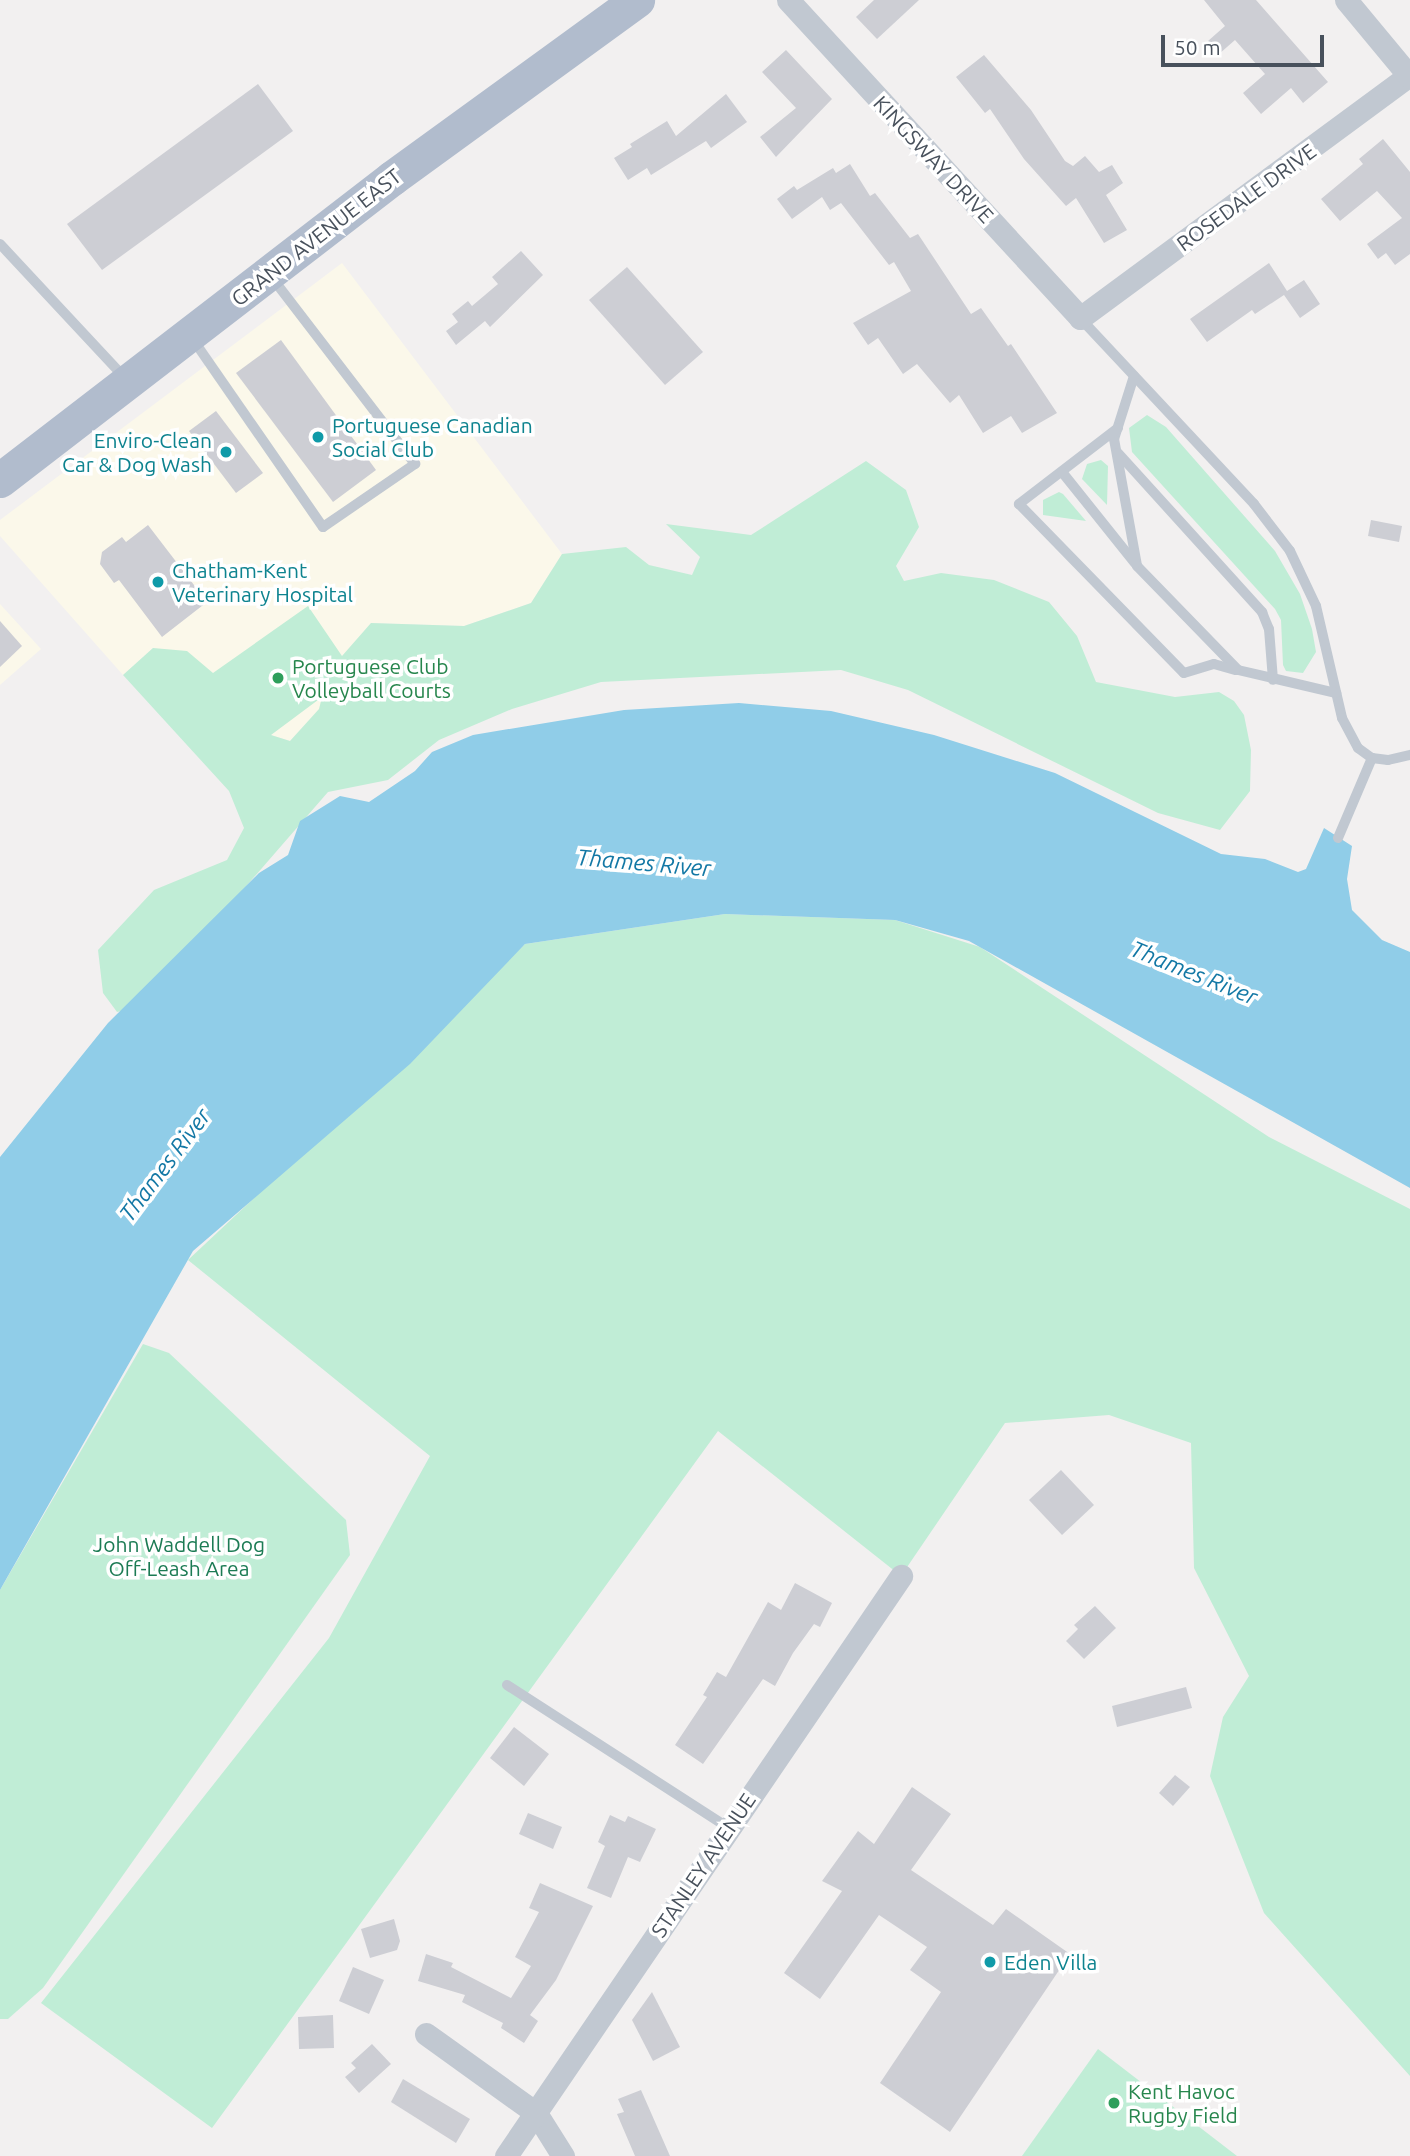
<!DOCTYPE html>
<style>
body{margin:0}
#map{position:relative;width:1410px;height:2156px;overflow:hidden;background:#f2f0f0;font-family:Ubuntu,sans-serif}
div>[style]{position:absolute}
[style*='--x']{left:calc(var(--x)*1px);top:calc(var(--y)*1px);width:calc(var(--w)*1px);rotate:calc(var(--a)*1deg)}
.commercial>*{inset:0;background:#fbf8ea}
.green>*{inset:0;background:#c0edd6}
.water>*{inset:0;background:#90cde8}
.building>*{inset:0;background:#cdced4}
.service>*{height:10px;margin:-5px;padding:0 5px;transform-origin:5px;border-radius:5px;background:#c1c8d1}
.minor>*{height:23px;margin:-11.5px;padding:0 11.5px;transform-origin:11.5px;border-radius:11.5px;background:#c1c8d1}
.primary>*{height:35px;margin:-17.5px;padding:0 17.5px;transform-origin:17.5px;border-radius:17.5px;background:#b1bccd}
.dots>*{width:19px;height:19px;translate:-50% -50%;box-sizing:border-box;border:4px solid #fff;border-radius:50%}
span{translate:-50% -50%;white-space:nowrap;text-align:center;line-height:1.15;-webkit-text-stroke:7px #fff;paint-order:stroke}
.street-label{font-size:21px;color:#48515c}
.culture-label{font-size:21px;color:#0d838f}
.left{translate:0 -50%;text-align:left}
.right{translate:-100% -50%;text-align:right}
.leisure-label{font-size:21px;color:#27864d}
.park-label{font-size:21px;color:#1c7b54}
.water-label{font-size:23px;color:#1378a5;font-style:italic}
.scale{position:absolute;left:1161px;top:35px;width:163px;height:32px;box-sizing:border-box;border:4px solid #48515c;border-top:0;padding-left:9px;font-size:21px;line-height:24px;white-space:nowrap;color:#48515c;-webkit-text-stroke:5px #fff;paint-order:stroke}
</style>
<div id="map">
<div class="commercial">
<div style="clip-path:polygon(342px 263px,562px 554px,531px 603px,464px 626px,371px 623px,330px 671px,320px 709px,290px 741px,254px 730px,153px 648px,123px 675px,0 536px,0 520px)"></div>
<div style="clip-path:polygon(0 604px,41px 649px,0 685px)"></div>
</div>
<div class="green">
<div style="clip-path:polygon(1147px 415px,1166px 427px,1275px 551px,1300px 594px,1312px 629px,1316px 652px,1303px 673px,1286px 671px,1283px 665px,1281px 620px,1275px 609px,1132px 452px,1129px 428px)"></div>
<div style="clip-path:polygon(1101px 460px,1108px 466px,1107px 505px,1082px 479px,1087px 464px)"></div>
<div style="clip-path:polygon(evenodd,866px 461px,906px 490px,919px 527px,896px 566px,904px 581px,941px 573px,994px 580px,1049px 602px,1077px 636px,1096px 682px,1175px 697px,1219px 692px,1234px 701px,1244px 715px,1251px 750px,1250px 791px,1220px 830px,1158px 813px,908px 690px,841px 670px,601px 682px,512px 709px,439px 740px,388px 780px,328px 792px,142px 1006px,117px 1012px,103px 993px,98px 950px,154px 890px,227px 860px,244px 828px,229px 791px,123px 675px,153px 648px,187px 651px,213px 673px,308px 606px,342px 656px,371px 623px,464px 626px,531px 603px,562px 554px,626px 547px,649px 565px,692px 575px,700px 557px,666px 524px,751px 535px,866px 461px,322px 697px,319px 709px,290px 741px,271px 735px,322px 697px)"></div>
<div style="clip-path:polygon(1059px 492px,1063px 494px,1086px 521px,1043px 515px,1043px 500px)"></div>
<div style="clip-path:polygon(725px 914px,895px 920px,980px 947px,1269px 1137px,1410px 1209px,1410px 2076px,1264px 1913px,1210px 1776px,1223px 1717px,1249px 1676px,1194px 1568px,1191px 1443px,1109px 1415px,1005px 1423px,901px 1576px,718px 1431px,212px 2128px,41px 2003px,329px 1638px,430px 1456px,188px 1260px,525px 944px)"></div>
<div style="clip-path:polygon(143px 1344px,169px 1353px,346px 1520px,350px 1555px,43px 1988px,8px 2019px,0 2019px,0 1590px)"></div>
<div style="clip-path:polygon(1098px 2049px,1237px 2156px,1022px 2156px)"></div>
</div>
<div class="water">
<div style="clip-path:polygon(739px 703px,831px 711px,934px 735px,1055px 773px,1221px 854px,1265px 859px,1298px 872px,1306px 869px,1324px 828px,1352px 846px,1347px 879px,1352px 910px,1382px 940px,1410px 952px,1410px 1188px,969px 941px,895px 920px,725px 914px,525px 944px,410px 1064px,193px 1251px,0 1590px,0 1157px,108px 1023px,259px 873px,288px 855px,300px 821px,340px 796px,369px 802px,415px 771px,432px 752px,473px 735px,624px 710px)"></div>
</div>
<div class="building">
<div style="clip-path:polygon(874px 0,919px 0,877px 39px,856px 17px)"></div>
<div style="clip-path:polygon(1204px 0,1256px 0,1328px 82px,1303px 103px,1291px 88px,1261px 114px,1243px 93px,1265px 74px,1235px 40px,1219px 54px,1208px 41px,1225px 26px)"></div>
<div style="clip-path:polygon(786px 50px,832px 99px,776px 157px,760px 137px,796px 108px,762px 72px)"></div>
<div style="clip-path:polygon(984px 55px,1031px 110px,1065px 161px,1073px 166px,1085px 156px,1099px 172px,1112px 165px,1123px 183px,1106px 195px,1127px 230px,1104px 243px,1076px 198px,1066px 206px,1024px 159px,990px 109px,985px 113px,956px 77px)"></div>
<div style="clip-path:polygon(258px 84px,293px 131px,102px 270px,67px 224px)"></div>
<div style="clip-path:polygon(726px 94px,747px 122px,711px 148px,706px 141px,651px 175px,647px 168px,628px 180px,614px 158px,632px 147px,630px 144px,667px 121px,676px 136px)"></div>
<div style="clip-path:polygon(1383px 139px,1410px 172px,1410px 254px,1395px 265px,1386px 253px,1378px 259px,1367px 244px,1402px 218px,1377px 191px,1340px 221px,1321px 199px,1363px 164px,1359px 159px)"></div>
<div style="clip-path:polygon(850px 164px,870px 196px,875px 193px,910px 238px,918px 234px,971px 314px,981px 308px,1008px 346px,1011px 344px,1057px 413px,1022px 433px,1011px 416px,983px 433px,959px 395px,950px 403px,917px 364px,903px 374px,878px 338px,868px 345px,853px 323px,911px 291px,894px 262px,889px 265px,841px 203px,830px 210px,822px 197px,792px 219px,777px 199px,794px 186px,797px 190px,833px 168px,836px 173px)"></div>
<div style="clip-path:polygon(521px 251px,543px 275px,490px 327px,485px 321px,456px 345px,446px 331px,458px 322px,452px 314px,468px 301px,472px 306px,498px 284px,492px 277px)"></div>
<div style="clip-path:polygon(1269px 263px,1287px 291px,1304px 280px,1320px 304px,1300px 318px,1284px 295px,1255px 314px,1252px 310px,1207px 342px,1190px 319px)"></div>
<div style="clip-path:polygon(627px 267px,703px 352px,665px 385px,589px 300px)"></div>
<div style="clip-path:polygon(281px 340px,376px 470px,333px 502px,236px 373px)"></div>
<div style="clip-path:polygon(216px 411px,263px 473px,236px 493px,189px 431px)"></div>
<div style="clip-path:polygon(1371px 520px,1402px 526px,1399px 542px,1368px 536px)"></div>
<div style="clip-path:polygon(148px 525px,207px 602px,162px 637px,119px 580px,114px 583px,100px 564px,102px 552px,122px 537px,126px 542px)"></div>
<div style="clip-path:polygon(0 621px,22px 646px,0 667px)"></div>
<div style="clip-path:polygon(1061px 1470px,1094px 1505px,1062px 1535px,1029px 1500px)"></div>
<div style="clip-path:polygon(795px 1583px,832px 1603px,820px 1627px,814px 1624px,793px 1653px,775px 1686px,763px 1679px,703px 1764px,675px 1745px,707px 1697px,703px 1695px,717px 1672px,726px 1677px,768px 1602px,781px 1610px)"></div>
<div style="clip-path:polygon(1095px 1606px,1116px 1628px,1084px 1659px,1066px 1641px,1078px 1629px,1074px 1625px)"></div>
<div style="clip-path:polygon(1186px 1687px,1192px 1708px,1117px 1727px,1112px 1706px)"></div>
<div style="clip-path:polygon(514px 1727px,549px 1754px,524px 1786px,490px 1758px)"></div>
<div style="clip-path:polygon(1175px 1775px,1190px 1787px,1173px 1806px,1159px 1793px)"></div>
<div style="clip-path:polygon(912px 1787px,951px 1814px,911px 1870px,993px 1925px,1006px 1909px,1070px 1954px,950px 2132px,880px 2083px,941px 1992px,910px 1970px,927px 1947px,879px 1915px,820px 1999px,784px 1973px,842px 1891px,822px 1881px,858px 1831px,874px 1844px)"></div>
<div style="clip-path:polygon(528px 1813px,562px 1827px,553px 1849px,519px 1834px)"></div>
<div style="clip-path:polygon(610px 1815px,625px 1822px,628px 1816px,656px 1829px,640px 1862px,628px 1857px,611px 1898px,587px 1888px,605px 1846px,598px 1842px)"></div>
<div style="clip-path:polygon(540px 1883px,593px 1906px,556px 1980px,530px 2015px,538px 2021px,524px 2043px,501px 2028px,503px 2023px,462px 2002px,465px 1995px,418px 1981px,426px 1954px,453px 1963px,451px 1967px,511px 1998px,531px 1966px,515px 1957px,539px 1912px,529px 1908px)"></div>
<div style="clip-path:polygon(394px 1919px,400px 1941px,397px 1950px,370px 1958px,361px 1929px)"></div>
<div style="clip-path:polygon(353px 1967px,384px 1980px,369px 2014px,339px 2001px)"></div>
<div style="clip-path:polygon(652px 1992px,680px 2047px,653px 2061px,632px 2020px)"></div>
<div style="clip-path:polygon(333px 2015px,334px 2048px,299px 2049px,298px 2017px)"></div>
<div style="clip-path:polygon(372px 2044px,391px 2064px,359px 2093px,345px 2077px,356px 2068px,351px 2063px)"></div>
<div style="clip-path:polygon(403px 2079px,470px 2119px,456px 2143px,391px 2102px)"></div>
<div style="clip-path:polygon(641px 2090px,670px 2156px,635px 2156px,617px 2114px,624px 2112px,618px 2099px)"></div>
</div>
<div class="service">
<div style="--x:0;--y:244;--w:182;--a:47"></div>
<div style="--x:1080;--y:318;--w:255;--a:46.9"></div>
<div style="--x:1254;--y:504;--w:59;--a:52.5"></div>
<div style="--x:1290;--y:551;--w:61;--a:64.7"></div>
<div style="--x:1316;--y:606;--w:115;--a:76.9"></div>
<div style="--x:1342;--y:718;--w:34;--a:62"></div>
<div style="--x:1358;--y:748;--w:17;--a:36"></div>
<div style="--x:1372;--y:758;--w:16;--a:7"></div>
<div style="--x:1388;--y:760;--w:23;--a:-13"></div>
<div style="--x:192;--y:338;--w:230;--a:55.3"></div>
<div style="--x:323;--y:527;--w:112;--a:-34.4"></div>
<div style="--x:415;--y:464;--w:237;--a:-127.5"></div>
<div style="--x:1134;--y:376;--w:66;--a:107.6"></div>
<div style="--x:1114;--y:439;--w:129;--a:79.7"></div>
<div style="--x:1137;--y:566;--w:145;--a:45.8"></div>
<div style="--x:1238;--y:670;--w:101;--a:13.2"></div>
<div style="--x:1118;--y:428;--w:125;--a:142.5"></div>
<div style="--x:1019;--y:504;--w:236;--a:45.7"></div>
<div style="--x:1184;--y:673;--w:31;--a:-17"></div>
<div style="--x:1214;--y:664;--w:22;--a:16"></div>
<div style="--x:1118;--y:453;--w:215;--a:47.8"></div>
<div style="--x:1262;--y:612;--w:18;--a:68"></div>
<div style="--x:1269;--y:629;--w:51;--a:85.5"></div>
<div style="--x:1062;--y:472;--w:117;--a:51.3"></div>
<div style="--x:1338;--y:838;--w:87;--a:-67"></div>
<div style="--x:507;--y:1685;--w:262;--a:32.8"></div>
</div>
<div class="minor">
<div style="--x:788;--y:0;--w:432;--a:47.4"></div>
<div style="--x:1080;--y:318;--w:410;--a:-36.4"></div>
<div style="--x:1346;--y:0;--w:100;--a:50.3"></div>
<div style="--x:426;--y:2034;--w:135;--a:35.7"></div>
<div style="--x:536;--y:2113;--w:51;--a:57.9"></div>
<div style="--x:506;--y:2156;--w:702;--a:-55.74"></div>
</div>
<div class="primary">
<div style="--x:0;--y:480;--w:495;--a:-37.6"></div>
<div style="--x:392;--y:178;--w:303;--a:-36"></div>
</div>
<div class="dots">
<div style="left:318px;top:437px;background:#0f9aa8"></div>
<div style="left:226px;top:452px;background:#0f9aa8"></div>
<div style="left:158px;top:582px;background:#0f9aa8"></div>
<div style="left:278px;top:678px;background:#2e9e5b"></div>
<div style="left:990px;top:1962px;background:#0f9aa8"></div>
<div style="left:1114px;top:2103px;background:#2e9e5b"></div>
</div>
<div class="street-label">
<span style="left:934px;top:159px;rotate:47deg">KINGSWAY DRIVE</span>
<span style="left:1246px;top:197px;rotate:-36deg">ROSEDALE DRIVE</span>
<span style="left:316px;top:237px;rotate:-38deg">GRAND AVENUE EAST</span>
<span style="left:703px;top:1865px;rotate:-56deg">STANLEY AVENUE</span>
</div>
<div class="culture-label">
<span class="left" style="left:332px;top:437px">Portuguese Canadian<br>Social Club</span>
<span class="right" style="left:212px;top:452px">Enviro-Clean<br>Car &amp; Dog Wash</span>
<span class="left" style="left:172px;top:582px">Chatham-Kent<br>Veterinary Hospital</span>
<span class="left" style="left:1004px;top:1962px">Eden Villa</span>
</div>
<div class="leisure-label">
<span class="left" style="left:292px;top:678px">Portuguese Club<br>Volleyball Courts</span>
<span class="left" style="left:1128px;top:2103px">Kent Havoc<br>Rugby Field</span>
</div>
<div class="park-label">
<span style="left:179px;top:1556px">John Waddell Dog<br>Off-Leash Area</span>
</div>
<div class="water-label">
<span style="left:644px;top:863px;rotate:5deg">Thames River</span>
<span style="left:1194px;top:973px;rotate:22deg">Thames River</span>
<span style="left:165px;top:1165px;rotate:-53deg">Thames River</span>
</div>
<div class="scale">50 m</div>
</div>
